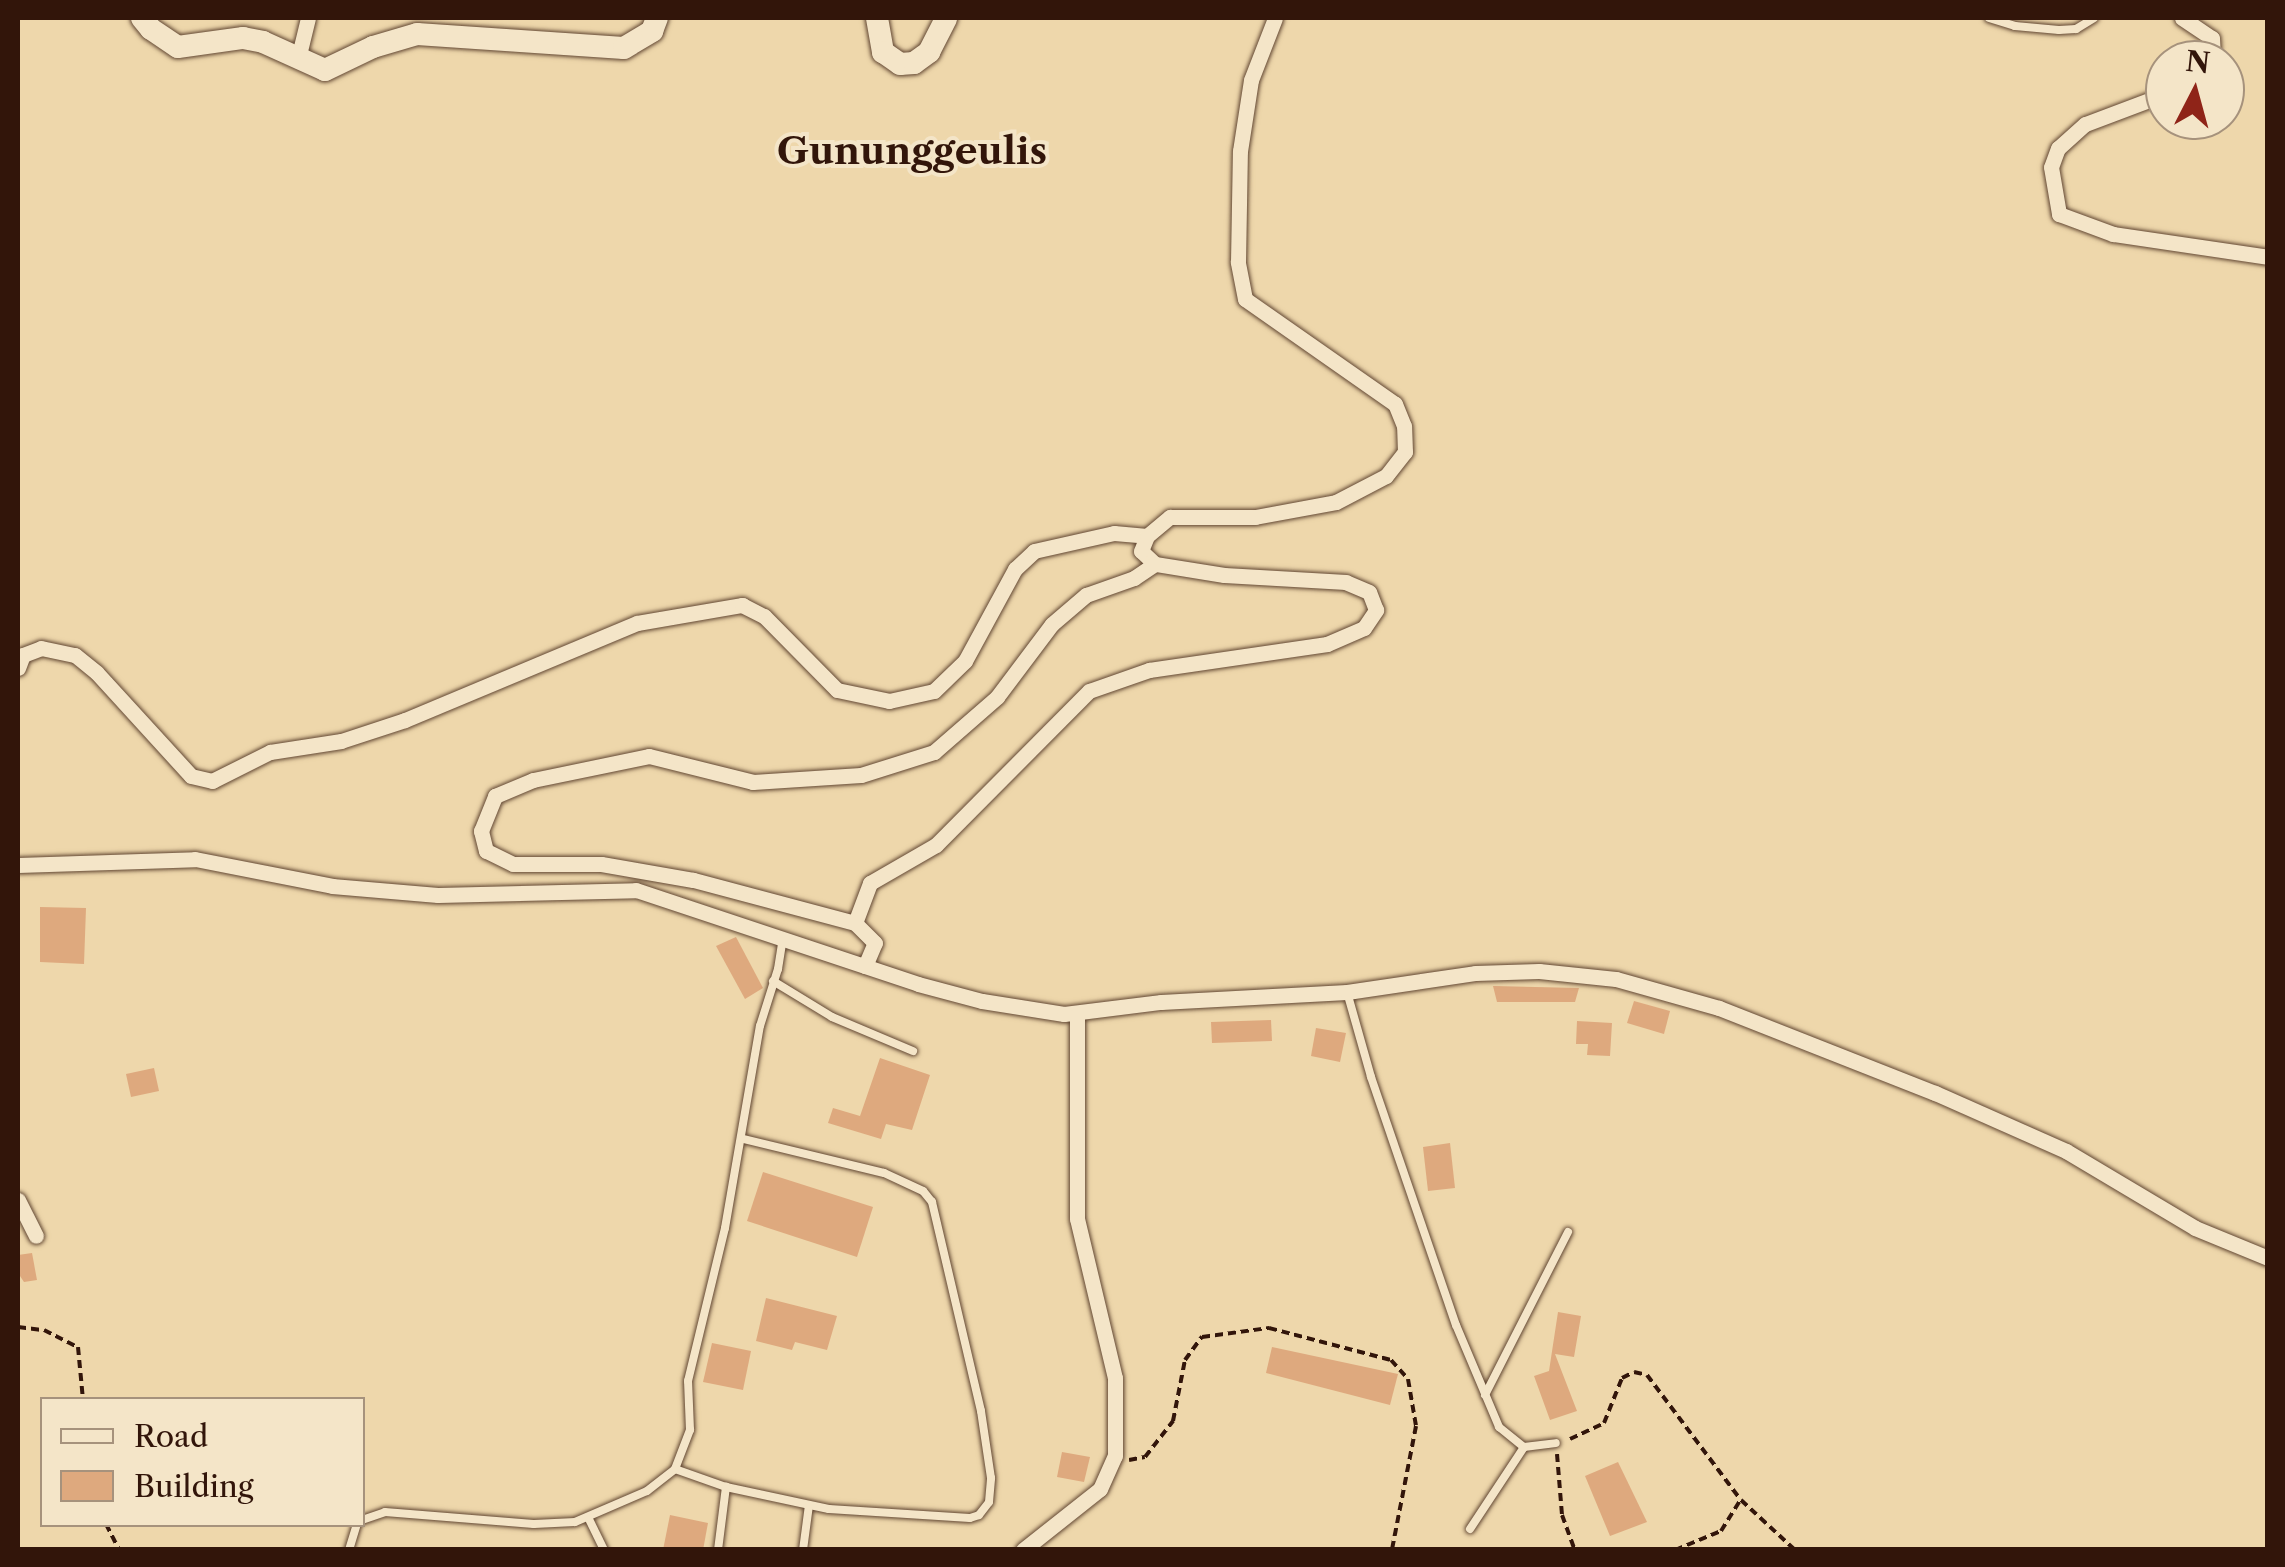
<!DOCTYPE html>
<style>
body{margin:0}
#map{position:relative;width:2285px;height:1567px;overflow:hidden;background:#eed7ab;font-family:"Libre Caslon Text",serif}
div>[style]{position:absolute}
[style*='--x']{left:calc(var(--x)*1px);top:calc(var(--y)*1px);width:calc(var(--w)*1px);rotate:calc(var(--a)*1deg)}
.building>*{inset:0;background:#dea97e}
.path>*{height:4px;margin-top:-2px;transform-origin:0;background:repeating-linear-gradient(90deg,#32150a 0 8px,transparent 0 13px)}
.roads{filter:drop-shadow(0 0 2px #614632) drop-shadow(0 0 2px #614632)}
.lane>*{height:8px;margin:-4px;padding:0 4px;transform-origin:4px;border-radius:4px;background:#f4e5c8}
.street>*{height:15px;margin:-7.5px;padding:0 7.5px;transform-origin:7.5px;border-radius:7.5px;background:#f4e5c8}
.secondary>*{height:22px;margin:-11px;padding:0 11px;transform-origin:11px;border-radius:11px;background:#f4e5c8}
span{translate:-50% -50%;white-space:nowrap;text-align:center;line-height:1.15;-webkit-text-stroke:8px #f4e5c8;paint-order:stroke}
.quarter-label{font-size:38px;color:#32150a;font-weight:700}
.frame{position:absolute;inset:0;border:20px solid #32150a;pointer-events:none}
.legend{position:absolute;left:40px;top:1397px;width:325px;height:130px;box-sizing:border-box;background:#f4e5c8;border:2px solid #a6927c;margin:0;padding:12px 18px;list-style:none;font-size:30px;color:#32150a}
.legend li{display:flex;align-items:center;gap:20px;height:50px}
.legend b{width:50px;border:2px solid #a6927c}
.north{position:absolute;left:2145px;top:40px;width:100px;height:100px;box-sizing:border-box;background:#f4e5c8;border:2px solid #a6927c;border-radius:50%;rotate:6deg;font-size:28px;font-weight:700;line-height:40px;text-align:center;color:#32150a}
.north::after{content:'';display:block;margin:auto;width:35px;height:45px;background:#8f2418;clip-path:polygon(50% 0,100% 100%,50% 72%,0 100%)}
</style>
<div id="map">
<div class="building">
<div style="clip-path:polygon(40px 907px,86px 908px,84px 964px,40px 962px)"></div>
<div style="clip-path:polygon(736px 937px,763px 988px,745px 999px,716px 946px)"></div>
<div style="clip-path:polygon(1493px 986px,1579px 988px,1575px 1002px,1497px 1002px)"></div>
<div style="clip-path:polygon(1634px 1001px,1670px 1011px,1664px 1034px,1627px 1023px)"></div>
<div style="clip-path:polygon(1271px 1020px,1272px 1041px,1212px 1043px,1211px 1022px)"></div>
<div style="clip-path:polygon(1577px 1021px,1612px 1023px,1610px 1056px,1587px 1055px,1588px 1044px,1576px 1044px)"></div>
<div style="clip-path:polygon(1316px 1028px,1346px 1033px,1340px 1062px,1311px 1056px)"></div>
<div style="clip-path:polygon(880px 1058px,930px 1075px,912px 1130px,886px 1124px,881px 1139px,828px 1123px,833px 1108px,860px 1116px)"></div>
<div style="clip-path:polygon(154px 1068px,159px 1091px,131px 1097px,126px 1074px)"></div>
<div style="clip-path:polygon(1450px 1143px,1455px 1188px,1428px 1191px,1423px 1147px)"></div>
<div style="clip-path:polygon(763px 1172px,873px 1207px,857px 1257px,747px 1221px)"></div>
<div style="clip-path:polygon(32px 1253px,37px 1280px,24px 1282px,18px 1273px,18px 1255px)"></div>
<div style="clip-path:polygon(766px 1298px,837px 1316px,827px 1350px,795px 1342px,792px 1350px,756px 1341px)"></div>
<div style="clip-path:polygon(1558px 1312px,1581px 1316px,1574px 1357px,1555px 1354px,1577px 1411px,1550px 1420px,1534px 1376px,1549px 1371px)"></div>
<div style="clip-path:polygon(712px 1343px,751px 1351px,743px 1390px,703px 1382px)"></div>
<div style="clip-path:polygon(1272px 1347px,1398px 1374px,1390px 1405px,1266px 1373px)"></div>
<div style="clip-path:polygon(1062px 1452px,1090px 1457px,1084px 1482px,1057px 1477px)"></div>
<div style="clip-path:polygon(1618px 1462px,1647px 1522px,1610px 1536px,1585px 1476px)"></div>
<div style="clip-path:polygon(670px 1515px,708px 1523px,703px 1550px,663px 1550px)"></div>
</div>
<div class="path">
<div style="--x:18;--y:1327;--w:26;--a:7"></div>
<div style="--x:44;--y:1330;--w:38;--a:27"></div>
<div style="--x:78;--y:1347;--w:53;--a:84.6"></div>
<div style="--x:1570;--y:1439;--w:38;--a:-25"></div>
<div style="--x:1604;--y:1423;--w:48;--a:-68.2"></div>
<div style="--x:1622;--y:1378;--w:13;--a:-27"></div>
<div style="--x:1634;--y:1372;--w:13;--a:13"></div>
<div style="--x:1647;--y:1375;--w:156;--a:53.1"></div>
<div style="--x:1741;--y:1500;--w:74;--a:42.8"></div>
<div style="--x:1557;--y:1454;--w:61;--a:85.3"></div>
<div style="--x:1562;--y:1515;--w:37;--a:70"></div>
<div style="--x:1129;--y:1460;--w:16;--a:-11"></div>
<div style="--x:1145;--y:1457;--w:46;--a:-52.1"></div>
<div style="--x:1173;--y:1421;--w:62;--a:-78.9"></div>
<div style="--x:1185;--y:1360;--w:29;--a:-54"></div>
<div style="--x:1202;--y:1337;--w:68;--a:-7.7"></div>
<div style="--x:1269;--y:1328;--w:126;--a:14.7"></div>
<div style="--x:1391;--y:1360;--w:25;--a:48"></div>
<div style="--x:1408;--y:1379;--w:48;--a:80.3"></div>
<div style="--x:1416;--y:1426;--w:126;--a:101"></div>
<div style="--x:106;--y:1524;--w:29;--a:63"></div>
<div style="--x:1675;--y:1550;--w:50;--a:-22.4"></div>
<div style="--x:1721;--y:1531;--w:36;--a:-58"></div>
</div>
<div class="roads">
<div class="lane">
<div style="--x:1989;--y:18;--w:27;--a:17"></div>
<div style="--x:2015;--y:26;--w:44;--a:5.2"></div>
<div style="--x:2059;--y:30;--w:17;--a:-3"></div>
<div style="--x:2076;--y:29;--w:21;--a:-31"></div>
<div style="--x:773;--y:981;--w:69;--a:31.4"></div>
<div style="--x:832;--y:1017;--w:88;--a:22.8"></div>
<div style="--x:1347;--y:992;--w:88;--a:74.2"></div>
<div style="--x:1371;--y:1077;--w:262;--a:71.1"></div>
<div style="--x:1456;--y:1325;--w:111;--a:67.1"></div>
<div style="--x:1499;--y:1427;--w:32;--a:39"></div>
<div style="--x:1524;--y:1447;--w:32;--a:-7"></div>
<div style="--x:1485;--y:1395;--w:183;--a:-63"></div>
<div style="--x:675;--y:1469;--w:54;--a:19.4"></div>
<div style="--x:726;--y:1487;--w:105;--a:12.1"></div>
<div style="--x:829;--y:1509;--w:141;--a:3.7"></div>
<div style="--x:970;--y:1518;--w:9;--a:-18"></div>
<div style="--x:979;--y:1515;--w:16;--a:-52"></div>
<div style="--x:989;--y:1502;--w:24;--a:-85"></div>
<div style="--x:991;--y:1478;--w:68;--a:-98.5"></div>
<div style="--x:981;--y:1411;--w:215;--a:-103.2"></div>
<div style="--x:932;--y:1202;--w:14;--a:-129"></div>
<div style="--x:923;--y:1191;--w:43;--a:-155.2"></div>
<div style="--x:884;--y:1173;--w:145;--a:-166.4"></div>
<div style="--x:589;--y:1519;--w:34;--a:64"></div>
<div style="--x:362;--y:1520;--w:24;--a:-19"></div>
<div style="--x:385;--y:1512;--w:149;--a:4.6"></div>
<div style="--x:534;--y:1524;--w:41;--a:-2.8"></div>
<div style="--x:575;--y:1522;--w:78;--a:-23.3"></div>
<div style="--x:647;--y:1491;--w:36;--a:-38"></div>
<div style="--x:675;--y:1469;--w:42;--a:-69"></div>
<div style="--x:690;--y:1430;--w:49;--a:-92.3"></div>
<div style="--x:688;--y:1381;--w:157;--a:-76.4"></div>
<div style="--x:725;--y:1228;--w:205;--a:-80.2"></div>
<div style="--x:760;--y:1026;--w:60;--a:-72.5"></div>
<div style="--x:778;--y:969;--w:32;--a:-81"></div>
<div style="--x:1470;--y:1529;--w:98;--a:-56.6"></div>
<div style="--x:349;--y:1550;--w:27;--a:-73"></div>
<div style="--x:718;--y:1550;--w:64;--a:-82.8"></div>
<div style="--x:803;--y:1550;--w:45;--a:-82.4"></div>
</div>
<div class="street">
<div style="--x:2182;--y:18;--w:36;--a:34"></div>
<div style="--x:2212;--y:38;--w:22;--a:87"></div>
<div style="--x:298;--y:59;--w:42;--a:-76.3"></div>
<div style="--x:2165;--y:94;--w:85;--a:159.4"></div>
<div style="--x:2085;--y:124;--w:36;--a:138"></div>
<div style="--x:2058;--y:148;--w:20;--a:110"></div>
<div style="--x:2051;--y:167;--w:48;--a:80.3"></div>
<div style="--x:2059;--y:214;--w:58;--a:20.3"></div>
<div style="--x:2113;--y:234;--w:157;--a:8.4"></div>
<div style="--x:18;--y:668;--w:14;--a:-69"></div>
<div style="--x:23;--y:655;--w:19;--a:-21"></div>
<div style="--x:41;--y:648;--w:35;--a:12"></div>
<div style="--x:75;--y:655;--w:28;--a:39"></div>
<div style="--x:97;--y:673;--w:139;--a:47.6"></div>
<div style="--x:191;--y:776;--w:22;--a:13"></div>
<div style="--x:212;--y:781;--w:65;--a:-26.6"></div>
<div style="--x:270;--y:752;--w:72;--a:-8.8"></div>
<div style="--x:341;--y:741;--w:67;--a:-18.2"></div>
<div style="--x:405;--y:720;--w:251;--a:-22.7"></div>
<div style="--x:637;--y:623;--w:107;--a:-9.7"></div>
<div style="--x:742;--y:605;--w:25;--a:27"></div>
<div style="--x:764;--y:616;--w:104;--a:45.4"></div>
<div style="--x:837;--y:690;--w:53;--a:11.9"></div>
<div style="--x:889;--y:701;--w:46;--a:-12.5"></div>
<div style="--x:934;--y:691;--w:43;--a:-44.1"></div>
<div style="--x:965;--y:661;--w:105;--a:-61.5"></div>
<div style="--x:1015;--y:569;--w:26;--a:-43"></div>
<div style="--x:1034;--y:551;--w:82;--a:-12.7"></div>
<div style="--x:1114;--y:533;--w:33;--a:5"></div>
<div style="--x:18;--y:865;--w:177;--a:-1.9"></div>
<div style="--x:195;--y:859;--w:140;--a:11.1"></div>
<div style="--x:332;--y:886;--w:106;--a:4.9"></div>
<div style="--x:438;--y:895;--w:198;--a:-1.4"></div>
<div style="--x:636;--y:890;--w:297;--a:18.4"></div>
<div style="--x:918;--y:984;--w:66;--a:14.9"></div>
<div style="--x:982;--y:1001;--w:83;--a:9"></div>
<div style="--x:1064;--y:1014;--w:98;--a:-7.1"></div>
<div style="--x:1161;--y:1002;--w:186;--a:-3.1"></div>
<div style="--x:1347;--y:992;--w:129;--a:-8.4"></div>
<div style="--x:1475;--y:973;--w:64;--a:-1.8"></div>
<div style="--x:1539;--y:971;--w:77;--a:5.9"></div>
<div style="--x:1616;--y:979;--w:107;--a:15.7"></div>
<div style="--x:1719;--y:1008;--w:232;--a:21.5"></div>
<div style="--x:1935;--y:1093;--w:143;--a:23.9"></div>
<div style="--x:2066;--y:1151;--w:150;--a:30.8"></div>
<div style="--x:2195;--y:1228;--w:79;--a:22.3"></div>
<div style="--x:855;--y:923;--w:43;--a:-69.4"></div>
<div style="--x:870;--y:883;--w:76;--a:-29.9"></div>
<div style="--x:936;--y:845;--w:217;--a:-45.2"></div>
<div style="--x:1089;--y:691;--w:64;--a:-19.3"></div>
<div style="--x:1149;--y:670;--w:180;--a:-8.3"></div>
<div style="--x:1327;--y:644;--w:40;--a:-23.4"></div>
<div style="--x:1364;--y:628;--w:22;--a:-56"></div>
<div style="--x:1376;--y:610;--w:19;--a:-111"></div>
<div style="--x:1369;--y:592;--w:25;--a:-157"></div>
<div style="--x:1346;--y:582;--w:122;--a:-176.7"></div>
<div style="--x:1224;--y:575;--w:70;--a:-170.9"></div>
<div style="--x:1155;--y:564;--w:19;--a:-137"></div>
<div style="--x:1141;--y:551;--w:16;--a:-68"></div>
<div style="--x:1147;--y:536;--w:30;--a:-40"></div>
<div style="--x:1170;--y:517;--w:85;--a:0"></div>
<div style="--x:1255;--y:517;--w:82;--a:-10.5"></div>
<div style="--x:1336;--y:502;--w:56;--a:-27.5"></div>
<div style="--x:1386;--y:476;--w:31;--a:-52"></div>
<div style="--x:1405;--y:452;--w:26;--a:-92"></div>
<div style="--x:1404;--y:426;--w:24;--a:-112"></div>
<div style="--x:1395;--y:404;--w:183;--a:-145"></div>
<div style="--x:1245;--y:299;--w:38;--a:-101"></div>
<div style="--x:1238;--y:262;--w:111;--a:-89"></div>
<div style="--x:1240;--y:151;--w:72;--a:-81.2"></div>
<div style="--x:1251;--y:80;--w:66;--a:-68.8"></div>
<div style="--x:865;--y:966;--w:25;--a:-67"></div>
<div style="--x:875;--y:943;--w:28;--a:-135"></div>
<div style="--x:855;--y:923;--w:168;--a:-165.1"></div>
<div style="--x:693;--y:880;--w:93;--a:-170.1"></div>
<div style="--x:601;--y:864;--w:88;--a:180"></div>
<div style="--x:513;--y:864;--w:30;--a:-154"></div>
<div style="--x:486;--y:851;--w:21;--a:-104"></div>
<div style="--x:481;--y:831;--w:38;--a:-68"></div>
<div style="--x:495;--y:796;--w:41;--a:-22.8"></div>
<div style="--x:533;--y:780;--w:118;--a:-11.7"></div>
<div style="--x:649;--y:756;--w:107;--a:14"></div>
<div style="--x:753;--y:782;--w:108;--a:-3.7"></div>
<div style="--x:861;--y:775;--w:77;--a:-17.5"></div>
<div style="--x:934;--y:752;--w:84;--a:-41.1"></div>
<div style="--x:997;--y:697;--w:91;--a:-53"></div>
<div style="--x:1052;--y:624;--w:45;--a:-40.5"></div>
<div style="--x:1086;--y:595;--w:51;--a:-19.5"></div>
<div style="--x:1134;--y:578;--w:25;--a:-34"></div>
<div style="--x:18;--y:1200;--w:40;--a:63.4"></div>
<div style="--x:1023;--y:1550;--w:98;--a:-38.4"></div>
<div style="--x:1100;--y:1489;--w:36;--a:-66"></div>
<div style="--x:1115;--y:1456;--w:78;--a:-90"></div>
<div style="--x:1115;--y:1378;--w:163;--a:-103.4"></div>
<div style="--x:1077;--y:1219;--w:204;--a:-90"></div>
</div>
<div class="secondary">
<div style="--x:142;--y:18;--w:14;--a:51"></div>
<div style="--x:151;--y:29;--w:32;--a:34"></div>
<div style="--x:178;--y:47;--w:66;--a:-7.9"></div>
<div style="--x:243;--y:38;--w:20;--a:11"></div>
<div style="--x:263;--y:42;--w:68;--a:24.3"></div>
<div style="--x:325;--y:70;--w:53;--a:-25.6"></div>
<div style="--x:373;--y:47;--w:46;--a:-16.5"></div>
<div style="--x:417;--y:34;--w:207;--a:3.9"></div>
<div style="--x:624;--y:48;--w:33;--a:-31"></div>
<div style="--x:652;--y:31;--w:14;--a:-69"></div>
<div style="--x:877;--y:18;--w:35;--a:80"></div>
<div style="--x:883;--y:52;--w:21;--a:35"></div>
<div style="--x:900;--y:64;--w:14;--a:-4"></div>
<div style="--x:914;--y:63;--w:19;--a:-36"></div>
<div style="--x:929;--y:52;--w:38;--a:-63"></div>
</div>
</div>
<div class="quarter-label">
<span style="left:912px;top:151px">Gununggeulis</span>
</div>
<div class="frame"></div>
<ul class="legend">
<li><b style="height:12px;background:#f4e5c8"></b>Road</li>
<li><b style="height:28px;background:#dea97e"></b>Building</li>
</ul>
<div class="north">N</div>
</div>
